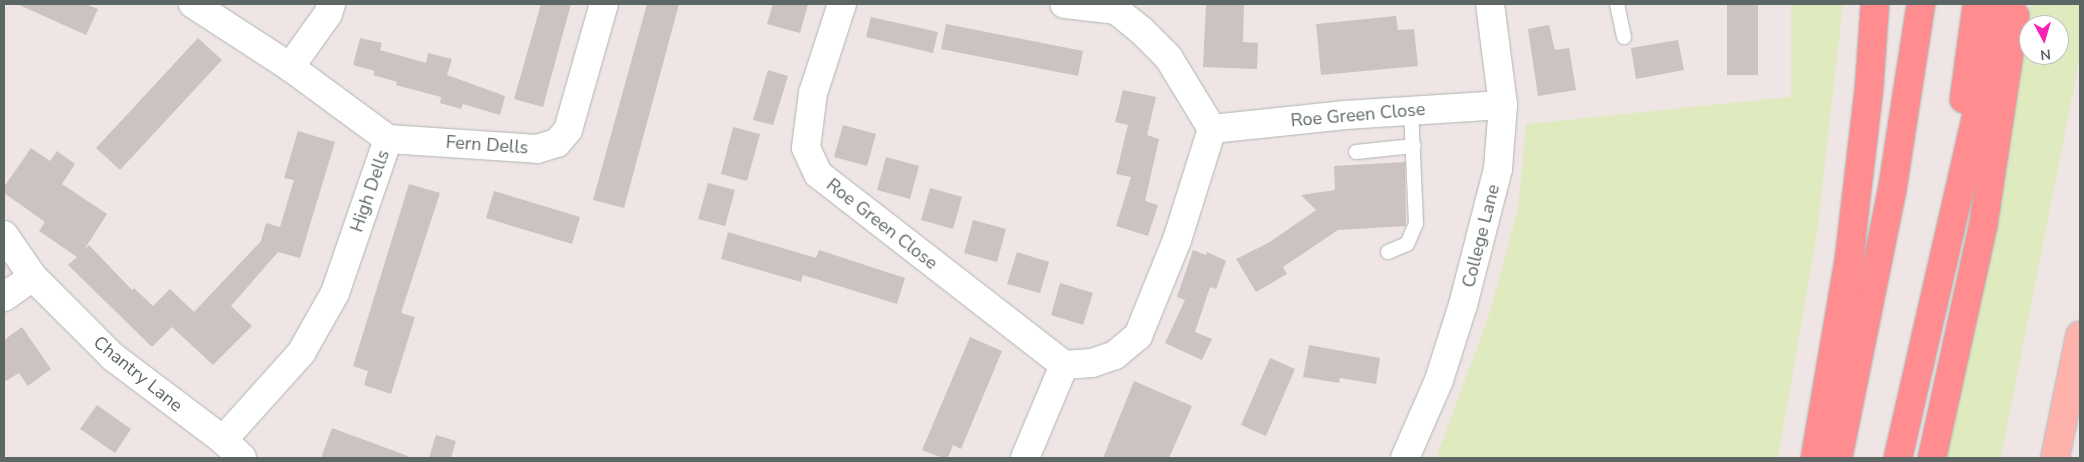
<!DOCTYPE html>
<style>
body{margin:0}
#map{position:relative;width:2084px;height:462px;overflow:hidden;background:#f0e5e5;font-family:"Nunito Sans",sans-serif}
div>[style]{position:absolute}
[style*='--x']{left:calc(var(--x)*1px);top:calc(var(--y)*1px);width:calc(var(--w)*1px);rotate:calc(var(--a)*1deg)}
.green>*{inset:0;background:#e0eabf}
.building>*{inset:0;background:#cbc2c2}
.roads{filter:drop-shadow(0 0 1px #adb6b5) drop-shadow(0 0 1px #adb6b5)}
.service>*{height:14px;margin:-7px;padding:0 7px;transform-origin:7px;border-radius:7px;background:#fff}
.minor>*{height:28px;margin:-14px;padding:0 14px;transform-origin:14px;border-radius:14px;background:#fff}
.primary>*{height:28px;margin:-14px;padding:0 14px;transform-origin:14px;border-radius:14px;background:#ffb1ab}
.motorway>*{height:28px;margin:-14px;padding:0 14px;transform-origin:14px;border-radius:14px;background:#ff8d8f}
span{translate:-50% -50%;white-space:nowrap;text-align:center;line-height:1.15;-webkit-text-stroke:4px #fff;paint-order:stroke}
.street-label{font-size:18px;color:#5c6765}
.frame{position:absolute;inset:0;border:5px solid #5c6765;pointer-events:none}
.north{position:absolute;left:2019px;top:15px;width:50px;height:50px;box-sizing:border-box;background:#fff;border:1px solid #bec2c1;border-radius:50%;rotate:174deg;font-size:14px;font-weight:700;line-height:20px;text-align:center;color:#5c6765}
.north::after{content:'';display:block;margin:auto;width:18px;height:22px;background:#f823b5;clip-path:polygon(50% 0,100% 100%,50% 72%,0 100%)}
</style>
<div id="map">
<div class="green">
<div style="clip-path:polygon(1791px 4px,1843px 4px,1817px 234px,1778px 458px,1436px 458px,1489px 315px,1518px 209px,1526px 124px,1791px 97px)"></div>
<div style="clip-path:polygon(evenodd,2031px 4px,2080px 4px,2080px 56px,2001px 458px,1940px 458px,1990px 241px,2031px 4px,2029px 25px,2059px 25px,2059px 55px,2029px 55px,2029px 25px)"></div>
</div>
<div class="building">
<div style="clip-path:polygon(17px 4px,86px 4px,98px 9px,86px 35px)"></div>
<div style="clip-path:polygon(541px 4px,571px 4px,543px 107px,514px 99px)"></div>
<div style="clip-path:polygon(647px 4px,679px 4px,624px 208px,593px 200px)"></div>
<div style="clip-path:polygon(773px 4px,808px 4px,800px 33px,767px 24px)"></div>
<div style="clip-path:polygon(1206px 4px,1244px 4px,1243px 42px,1258px 43px,1257px 69px,1203px 67px)"></div>
<div style="clip-path:polygon(1727px 4px,1758px 4px,1758px 75px,1727px 75px)"></div>
<div style="clip-path:polygon(1396px 16px,1398px 30px,1414px 29px,1418px 66px,1321px 75px,1316px 24px)"></div>
<div style="clip-path:polygon(871px 17px,938px 32px,933px 53px,866px 37px)"></div>
<div style="clip-path:polygon(946px 24px,1083px 51px,1078px 76px,941px 49px)"></div>
<div style="clip-path:polygon(1549px 25px,1555px 50px,1569px 48px,1576px 90px,1538px 96px,1528px 29px)"></div>
<div style="clip-path:polygon(198px 38px,222px 60px,120px 170px,96px 148px)"></div>
<div style="clip-path:polygon(360px 38px,382px 43px,380px 50px,426px 63px,428px 53px,452px 59px,447px 75px,505px 96px,500px 115px,463px 104px,461px 109px,440px 103px,441px 97px,396px 85px,397px 82px,373px 75px,375px 71px,353px 65px)"></div>
<div style="clip-path:polygon(1678px 40px,1684px 70px,1636px 79px,1631px 48px)"></div>
<div style="clip-path:polygon(768px 70px,788px 76px,773px 125px,753px 120px)"></div>
<div style="clip-path:polygon(1123px 90px,1156px 97px,1147px 135px,1159px 139px,1145px 201px,1158px 205px,1148px 236px,1116px 226px,1131px 177px,1116px 174px,1128px 125px,1115px 122px)"></div>
<div style="clip-path:polygon(843px 125px,876px 134px,867px 166px,834px 157px)"></div>
<div style="clip-path:polygon(733px 127px,760px 134px,747px 181px,721px 174px)"></div>
<div style="clip-path:polygon(298px 131px,335px 142px,300px 258px,278px 252px,231px 306px,252px 326px,213px 365px,172px 327px,152px 347px,68px 265px,77px 257px,39px 231px,45px 222px,4px 193px,4px 187px,31px 148px,50px 161px,57px 151px,75px 164px,62px 184px,107px 214px,84px 250px,89px 245px,132px 290px,134px 288px,153px 306px,170px 289px,194px 312px,261px 241px,266px 223px,280px 227px,294px 180px,284px 178px)"></div>
<div style="clip-path:polygon(886px 157px,919px 166px,910px 199px,877px 190px)"></div>
<div style="clip-path:polygon(1405px 162px,1406px 226px,1338px 230px,1283px 267px,1287px 274px,1256px 292px,1236px 259px,1268px 243px,1316px 210px,1301px 195px,1335px 190px,1334px 166px)"></div>
<div style="clip-path:polygon(708px 183px,735px 190px,725px 226px,698px 219px)"></div>
<div style="clip-path:polygon(409px 184px,440px 193px,401px 313px,415px 317px,391px 394px,364px 385px,368px 371px,353px 366px)"></div>
<div style="clip-path:polygon(930px 188px,962px 197px,953px 229px,921px 220px)"></div>
<div style="clip-path:polygon(494px 191px,580px 217px,572px 244px,486px 218px)"></div>
<div style="clip-path:polygon(973px 220px,1006px 229px,997px 262px,964px 253px)"></div>
<div style="clip-path:polygon(728px 232px,816px 258px,819px 250px,905px 278px,897px 304px,803px 275px,801px 282px,721px 259px)"></div>
<div style="clip-path:polygon(1193px 250px,1206px 255px,1207px 252px,1226px 261px,1216px 289px,1210px 287px,1195px 332px,1212px 339px,1202px 360px,1165px 343px,1185px 300px,1177px 297px)"></div>
<div style="clip-path:polygon(1017px 252px,1049px 262px,1040px 293px,1007px 284px)"></div>
<div style="clip-path:polygon(1060px 283px,1093px 293px,1083px 325px,1051px 315px)"></div>
<div style="clip-path:polygon(22px 327px,51px 369px,28px 386px,19px 373px,4px 382px,4px 340px)"></div>
<div style="clip-path:polygon(970px 337px,1002px 351px,961px 449px,953px 445px,948px 458px,943px 458px,922px 450px)"></div>
<div style="clip-path:polygon(1309px 345px,1380px 358px,1376px 384px,1340px 378px,1339px 383px,1303px 377px)"></div>
<div style="clip-path:polygon(1270px 358px,1295px 369px,1266px 436px,1241px 425px)"></div>
<div style="clip-path:polygon(1134px 381px,1192px 406px,1169px 458px,1103px 458px)"></div>
<div style="clip-path:polygon(97px 405px,131px 429px,115px 453px,80px 429px)"></div>
<div style="clip-path:polygon(332px 428px,408px 456px,407px 458px,321px 458px)"></div>
<div style="clip-path:polygon(436px 435px,456px 441px,451px 458px,429px 458px)"></div>
</div>
<div class="roads">
<div class="service">
<div style="--x:1617;--y:4;--w:34;--a:78"></div>
<div style="--x:1356;--y:152;--w:58;--a:-5.9"></div>
<div style="--x:1388;--y:252;--w:21;--a:-23"></div>
<div style="--x:1407;--y:244;--w:22;--a:-66"></div>
<div style="--x:1416;--y:224;--w:114;--a:-92.5"></div>
</div>
<div class="minor">
<div style="--x:193;--y:4;--w:116;--a:33"></div>
<div style="--x:290;--y:67;--w:122;--a:36.3"></div>
<div style="--x:388;--y:139;--w:163;--a:109"></div>
<div style="--x:335;--y:293;--w:69;--a:119.5"></div>
<div style="--x:301;--y:353;--w:117;--a:131.9"></div>
<div style="--x:842;--y:4;--w:94;--a:108"></div>
<div style="--x:813;--y:93;--w:55;--a:97.3"></div>
<div style="--x:806;--y:148;--w:29;--a:65"></div>
<div style="--x:818;--y:174;--w:311;--a:37.8"></div>
<div style="--x:1064;--y:365;--w:28;--a:-4"></div>
<div style="--x:1092;--y:363;--w:24;--a:-19"></div>
<div style="--x:1115;--y:355;--w:30;--a:-40"></div>
<div style="--x:1138;--y:336;--w:104;--a:-67.9"></div>
<div style="--x:1177;--y:240;--w:116;--a:-72.5"></div>
<div style="--x:1212;--y:129;--w:84;--a:-121.4"></div>
<div style="--x:1168;--y:57;--w:37;--a:-135"></div>
<div style="--x:1142;--y:31;--w:33;--a:-141"></div>
<div style="--x:1116;--y:10;--w:52;--a:-173.4"></div>
<div style="--x:290;--y:67;--w:65;--a:-54.4"></div>
<div style="--x:328;--y:14;--w:10;--a:-73"></div>
<div style="--x:1212;--y:129;--w:134;--a:-6"></div>
<div style="--x:1345;--y:115;--w:158;--a:-3.6"></div>
<div style="--x:388;--y:139;--w:149;--a:3.8"></div>
<div style="--x:537;--y:149;--w:21;--a:-17"></div>
<div style="--x:557;--y:143;--w:17;--a:-50"></div>
<div style="--x:568;--y:130;--w:131;--a:-74.1"></div>
<div style="--x:4;--y:235;--w:51;--a:55.4"></div>
<div style="--x:33;--y:277;--w:113;--a:45"></div>
<div style="--x:113;--y:357;--w:138;--a:37"></div>
<div style="--x:223;--y:440;--w:26;--a:43"></div>
<div style="--x:4;--y:297;--w:35;--a:-35"></div>
<div style="--x:1025;--y:458;--w:101;--a:-67.2"></div>
<div style="--x:1405;--y:458;--w:85;--a:-66.4"></div>
<div style="--x:1439;--y:380;--w:79;--a:-72.3"></div>
<div style="--x:1463;--y:305;--w:140;--a:-75.6"></div>
<div style="--x:1498;--y:169;--w:64;--a:-85.5"></div>
<div style="--x:1503;--y:105;--w:102;--a:-97.3"></div>
</div>
<div class="primary">
<div style="--x:2055;--y:458;--w:125;--a:-78.4"></div>
</div>
<div class="motorway">
<div style="--x:1964;--y:99;--w:96;--a:-82.2"></div>
<div style="--x:1815;--y:458;--w:202;--a:-80.3"></div>
<div style="--x:1849;--y:259;--w:171;--a:-83.3"></div>
<div style="--x:1869;--y:89;--w:85;--a:-86"></div>
<div style="--x:1838;--y:458;--w:272;--a:-78.6"></div>
<div style="--x:1892;--y:191;--w:189;--a:-81.2"></div>
<div style="--x:1898;--y:458;--w:466;--a:-77.1"></div>
<div style="--x:1932;--y:458;--w:237;--a:-77.6"></div>
<div style="--x:1983;--y:227;--w:214;--a:-81.4"></div>
</div>
</div>
<div class="street-label">
<span style="left:1358px;top:115px;rotate:-5deg">Roe Green Close</span>
<span style="left:487px;top:145px;rotate:4deg">Fern Dells</span>
<span style="left:370px;top:191px;rotate:-71deg">High Dells</span>
<span style="left:882px;top:224px;rotate:38deg">Roe Green Close</span>
<span style="left:1481px;top:236px;rotate:-76deg">College Lane</span>
<span style="left:138px;top:374px;rotate:39deg">Chantry Lane</span>
</div>
<div class="frame"></div>
<div class="north">N</div>
</div>
